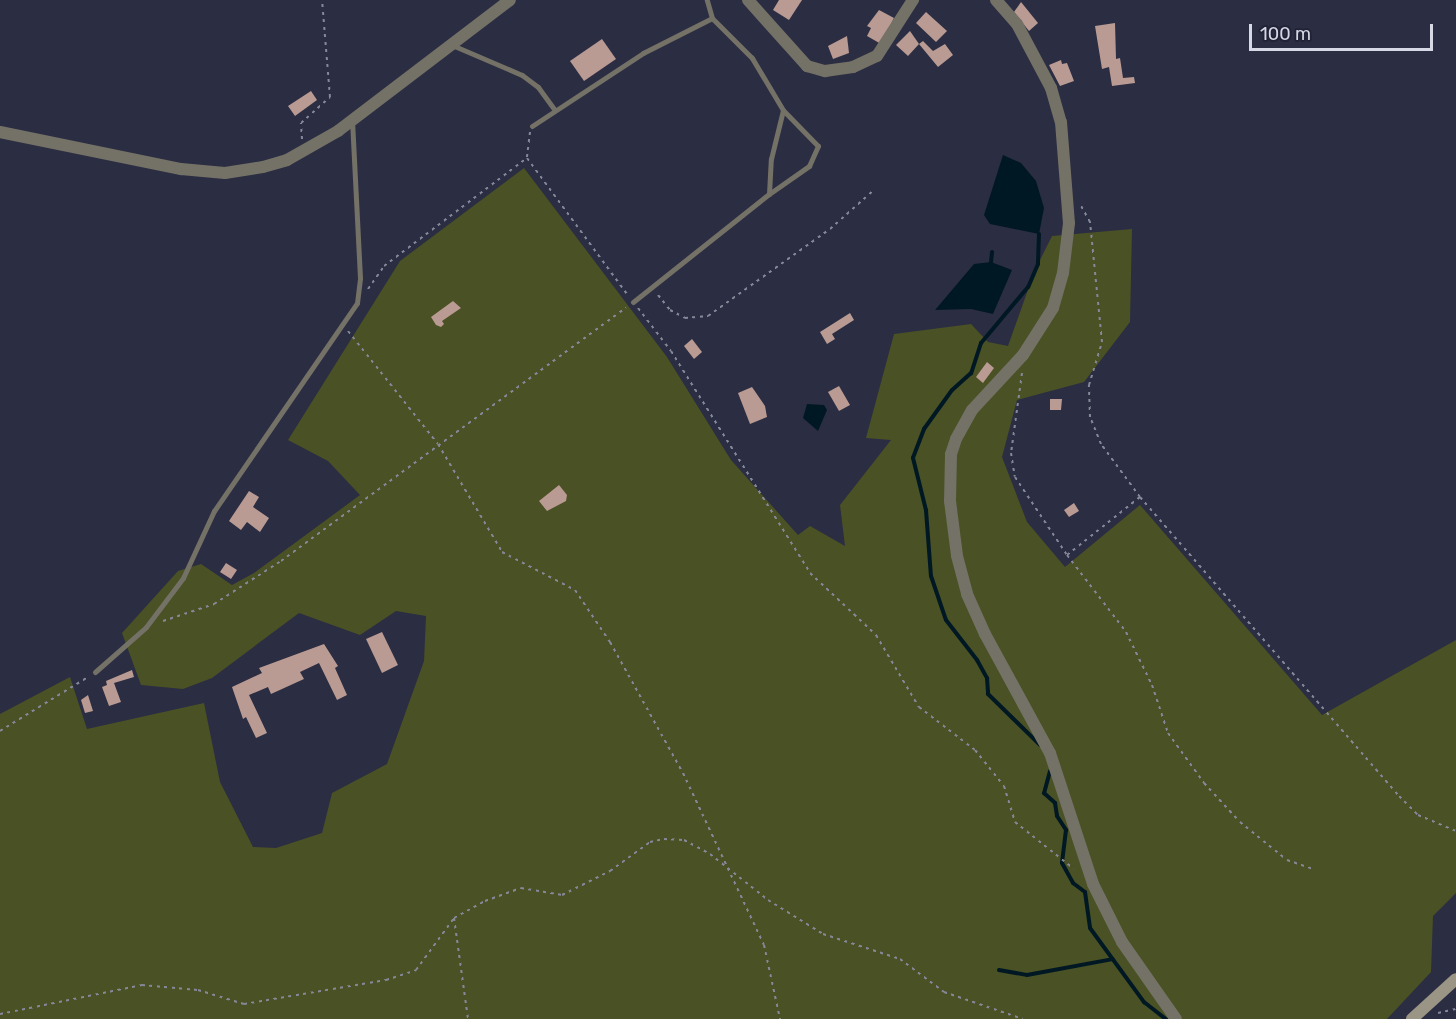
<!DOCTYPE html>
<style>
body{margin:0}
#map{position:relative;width:1456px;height:1019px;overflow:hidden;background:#2b2d42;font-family:Rubik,sans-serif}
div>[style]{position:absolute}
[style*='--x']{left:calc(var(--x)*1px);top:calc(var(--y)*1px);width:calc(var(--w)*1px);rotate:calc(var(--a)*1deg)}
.green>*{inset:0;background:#4a5124}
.water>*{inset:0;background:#001823}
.stream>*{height:4px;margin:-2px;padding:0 2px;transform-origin:2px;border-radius:2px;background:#001823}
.building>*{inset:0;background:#b99b93}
.path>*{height:2px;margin-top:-1px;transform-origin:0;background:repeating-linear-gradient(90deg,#868899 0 3px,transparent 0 7.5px)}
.service>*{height:5px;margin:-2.5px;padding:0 2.5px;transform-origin:2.5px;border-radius:2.5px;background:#747166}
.tertiary>*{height:12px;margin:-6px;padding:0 6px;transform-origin:6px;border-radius:6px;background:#747166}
.secondary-bridge>*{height:12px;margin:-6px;padding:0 6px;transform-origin:6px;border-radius:6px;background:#9a9584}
span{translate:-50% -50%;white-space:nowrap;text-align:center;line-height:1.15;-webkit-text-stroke:6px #222337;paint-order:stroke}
.scale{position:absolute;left:1249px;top:24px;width:184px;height:27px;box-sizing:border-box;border:3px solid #d6d8e5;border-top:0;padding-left:8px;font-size:18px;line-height:21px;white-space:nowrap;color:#d6d8e5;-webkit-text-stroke:4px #222337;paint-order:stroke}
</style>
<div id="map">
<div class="green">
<div style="clip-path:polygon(524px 168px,667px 357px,731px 460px,798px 535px,810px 526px,845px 546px,840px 505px,891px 440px,866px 438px,894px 334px,971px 324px,988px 342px,1008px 346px,1035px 270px,1052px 236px,1132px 229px,1130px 322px,1084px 382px,1017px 400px,1002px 457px,1027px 522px,1065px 567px,1140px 505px,1322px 715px,1456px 640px,1456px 893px,1433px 916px,1431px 972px,1387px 1019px,0 1019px,0 714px,70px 677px,87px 729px,204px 703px,220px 782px,253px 847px,276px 848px,322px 833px,332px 793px,387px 764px,424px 661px,426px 616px,396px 611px,360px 635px,299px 613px,212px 678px,183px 689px,141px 685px,122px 633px,178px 571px,201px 564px,232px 585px,254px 573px,360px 495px,328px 461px,288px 440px,400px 261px)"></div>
</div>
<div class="water">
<div style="clip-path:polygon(1003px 155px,1021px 163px,1036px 181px,1044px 208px,1039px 234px,990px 224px,984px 215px)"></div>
<div style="clip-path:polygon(991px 262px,1012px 270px,993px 314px,971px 309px,935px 310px,974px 264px)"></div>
<div style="clip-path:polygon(807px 404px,824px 405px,827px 410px,818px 431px,803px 418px)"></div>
</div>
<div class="stream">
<div style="--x:1039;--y:234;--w:30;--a:92"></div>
<div style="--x:1038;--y:264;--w:25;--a:113"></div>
<div style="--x:1028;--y:287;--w:73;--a:130"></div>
<div style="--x:981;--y:343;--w:32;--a:108"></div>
<div style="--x:971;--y:373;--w:25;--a:138"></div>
<div style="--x:952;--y:390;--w:48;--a:125.7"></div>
<div style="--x:924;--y:429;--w:31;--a:111"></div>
<div style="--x:913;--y:458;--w:54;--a:76"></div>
<div style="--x:926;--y:510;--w:66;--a:85.7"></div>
<div style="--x:931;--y:576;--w:46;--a:71.2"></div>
<div style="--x:946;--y:620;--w:51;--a:52.2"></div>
<div style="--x:977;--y:660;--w:21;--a:61"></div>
<div style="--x:987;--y:678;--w:16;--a:86"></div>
<div style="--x:988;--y:694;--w:73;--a:44.4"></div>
<div style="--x:991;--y:262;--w:10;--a:-84"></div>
<div style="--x:1050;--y:771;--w:23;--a:105"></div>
<div style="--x:1044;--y:793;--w:15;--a:42"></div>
<div style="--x:1055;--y:803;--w:13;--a:81"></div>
<div style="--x:1057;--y:816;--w:17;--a:57"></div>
<div style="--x:1066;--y:830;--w:33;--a:97"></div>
<div style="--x:1062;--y:863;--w:23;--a:61"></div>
<div style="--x:1073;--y:883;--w:15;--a:37"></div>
<div style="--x:1085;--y:892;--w:36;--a:82"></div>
<div style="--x:1090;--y:928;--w:92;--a:53.9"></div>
<div style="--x:1144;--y:1002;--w:28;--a:38"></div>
<div style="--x:999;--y:970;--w:28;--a:10"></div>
<div style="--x:1027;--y:975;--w:87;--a:-10.5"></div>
</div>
<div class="building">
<div style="clip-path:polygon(779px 0,802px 0,789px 20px,773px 10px)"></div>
<div style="clip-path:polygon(1021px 2px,1038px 23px,1029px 31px,1014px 12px)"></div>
<div style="clip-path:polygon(879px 10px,894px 18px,881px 44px,867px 36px,871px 28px,867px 26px)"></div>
<div style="clip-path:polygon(926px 12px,947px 31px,936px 42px,916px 23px)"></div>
<div style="clip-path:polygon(1115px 23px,1116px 59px,1120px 58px,1123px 78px,1134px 77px,1135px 83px,1112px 86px,1109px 67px,1102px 69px,1095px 26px)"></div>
<div style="clip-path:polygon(910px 31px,919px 44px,908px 56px,896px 45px)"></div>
<div style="clip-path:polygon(847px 36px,849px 53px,833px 59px,828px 46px)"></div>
<div style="clip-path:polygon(602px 39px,616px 59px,584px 81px,570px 61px)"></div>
<div style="clip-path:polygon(923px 41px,933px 51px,945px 44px,953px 55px,938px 67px,919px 44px)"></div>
<div style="clip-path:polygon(1061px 60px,1062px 64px,1067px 63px,1074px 81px,1060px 86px,1049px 65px)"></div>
<div style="clip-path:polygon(311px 91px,317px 100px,295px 116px,288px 106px)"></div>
<div style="clip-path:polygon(453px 301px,461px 308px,442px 321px,444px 324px,441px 327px,436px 325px,431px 317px)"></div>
<div style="clip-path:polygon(850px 313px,854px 320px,832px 334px,835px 339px,827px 344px,820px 332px)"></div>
<div style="clip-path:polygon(692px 339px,702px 352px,694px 359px,684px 346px)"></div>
<div style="clip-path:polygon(987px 362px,994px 368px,983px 383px,976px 377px)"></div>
<div style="clip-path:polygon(839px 386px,850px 405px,839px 411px,828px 392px)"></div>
<div style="clip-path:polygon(752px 387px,765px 406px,767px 417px,750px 424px,738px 393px)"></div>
<div style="clip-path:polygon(1050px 399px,1062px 399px,1061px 410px,1050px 410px)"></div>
<div style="clip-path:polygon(559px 485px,567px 495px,566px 501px,547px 511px,539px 501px)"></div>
<div style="clip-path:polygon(249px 491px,259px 497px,253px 507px,269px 518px,260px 532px,247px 522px,241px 530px,229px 521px)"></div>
<div style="clip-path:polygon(1074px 503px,1079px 511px,1069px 517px,1064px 510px)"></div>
<div style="clip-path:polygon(226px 563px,237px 570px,231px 579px,220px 572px)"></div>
<div style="clip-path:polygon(382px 632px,398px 665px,382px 673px,366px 639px)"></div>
<div style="clip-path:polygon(324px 644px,338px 666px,335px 668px,347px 695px,337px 700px,319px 663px,300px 672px,304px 679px,271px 694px,268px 687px,249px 695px,267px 733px,256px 738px,246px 717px,243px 719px,232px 687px,262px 673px,259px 668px)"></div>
<div style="clip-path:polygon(132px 670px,134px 677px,114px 683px,121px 702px,109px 706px,102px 687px,107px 685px,106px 681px)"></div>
<div style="clip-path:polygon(88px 695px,93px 711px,85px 713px,81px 700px)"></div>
</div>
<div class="path">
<div style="--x:530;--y:132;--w:26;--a:97"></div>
<div style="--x:527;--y:158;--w:169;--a:53.7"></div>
<div style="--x:302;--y:139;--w:16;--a:-94"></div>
<div style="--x:301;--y:123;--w:39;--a:-42"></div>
<div style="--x:330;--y:97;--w:97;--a:-94.7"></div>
<div style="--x:368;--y:289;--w:28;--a:-55"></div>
<div style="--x:384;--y:266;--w:179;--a:-37.1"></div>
<div style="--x:658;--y:295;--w:19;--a:51"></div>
<div style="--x:670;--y:310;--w:17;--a:28"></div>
<div style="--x:685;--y:318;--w:23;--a:-5"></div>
<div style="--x:708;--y:316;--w:150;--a:-35.5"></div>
<div style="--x:830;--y:229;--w:59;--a:-41.6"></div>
<div style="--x:638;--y:308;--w:54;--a:52.5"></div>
<div style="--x:671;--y:351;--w:262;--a:57.9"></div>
<div style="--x:810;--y:573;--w:91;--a:43.2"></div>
<div style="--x:876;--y:635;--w:84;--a:59.2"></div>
<div style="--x:919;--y:707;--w:71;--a:37.5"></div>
<div style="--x:975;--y:750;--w:46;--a:51.1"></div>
<div style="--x:1004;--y:786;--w:38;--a:73"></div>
<div style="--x:1015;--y:822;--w:75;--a:38.5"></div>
<div style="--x:348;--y:331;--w:144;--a:51.5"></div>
<div style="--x:438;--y:444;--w:126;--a:59.3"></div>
<div style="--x:502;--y:552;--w:82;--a:27.5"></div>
<div style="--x:575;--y:590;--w:63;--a:56.1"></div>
<div style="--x:610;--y:642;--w:150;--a:60.9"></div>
<div style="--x:683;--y:773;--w:190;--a:64.8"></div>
<div style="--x:764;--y:945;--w:76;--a:77.8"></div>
<div style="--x:1022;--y:373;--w:81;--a:97.8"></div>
<div style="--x:1011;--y:453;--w:24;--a:81"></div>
<div style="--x:1015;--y:477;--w:94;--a:56.3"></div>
<div style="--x:1067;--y:555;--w:93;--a:-38.5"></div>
<div style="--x:1140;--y:497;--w:66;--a:-126.3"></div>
<div style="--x:1101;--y:444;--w:29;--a:-112"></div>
<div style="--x:1090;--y:417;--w:32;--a:-92"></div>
<div style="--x:1089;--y:385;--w:45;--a:-73.2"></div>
<div style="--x:1102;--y:342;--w:121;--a:-95.7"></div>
<div style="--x:1090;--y:222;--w:18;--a:-119"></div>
<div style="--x:1140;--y:497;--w:396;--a:49.1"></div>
<div style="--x:1399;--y:796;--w:27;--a:45"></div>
<div style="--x:1418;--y:815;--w:41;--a:22.8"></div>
<div style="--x:1067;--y:555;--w:97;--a:52.5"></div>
<div style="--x:1126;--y:632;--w:59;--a:63.9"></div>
<div style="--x:1152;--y:685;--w:51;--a:71.6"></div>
<div style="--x:1168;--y:733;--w:62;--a:54.2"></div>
<div style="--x:1204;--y:783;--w:53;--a:47.3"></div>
<div style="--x:1240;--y:822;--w:60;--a:39"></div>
<div style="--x:1287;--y:860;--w:28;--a:19"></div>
<div style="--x:163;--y:621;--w:54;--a:-18.4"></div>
<div style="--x:214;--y:604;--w:80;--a:-32.7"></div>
<div style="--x:281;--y:561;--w:428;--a:-36.3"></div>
<div style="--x:0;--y:731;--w:103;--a:-31.5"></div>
<div style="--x:454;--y:918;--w:102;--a:82.1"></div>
<div style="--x:1438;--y:1013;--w:18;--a:-13"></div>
<div style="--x:0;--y:1014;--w:145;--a:-11.5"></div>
<div style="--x:142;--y:985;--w:56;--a:5.1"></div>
<div style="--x:198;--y:990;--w:48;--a:16.9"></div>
<div style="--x:244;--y:1004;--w:144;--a:-9.6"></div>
<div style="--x:386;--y:980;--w:32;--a:-18"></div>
<div style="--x:416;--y:970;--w:64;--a:-53.8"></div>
<div style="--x:454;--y:918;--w:35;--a:-29"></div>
<div style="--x:485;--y:901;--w:38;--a:-20"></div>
<div style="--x:521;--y:888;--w:42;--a:9.7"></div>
<div style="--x:562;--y:895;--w:54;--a:-26.6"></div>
<div style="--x:610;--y:871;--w:49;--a:-35.9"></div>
<div style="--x:650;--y:842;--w:14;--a:-12"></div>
<div style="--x:664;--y:839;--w:20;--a:3"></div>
<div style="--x:684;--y:840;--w:30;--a:28"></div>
<div style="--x:710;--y:854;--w:74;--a:38.4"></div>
<div style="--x:768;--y:900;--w:65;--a:31.7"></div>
<div style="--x:823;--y:934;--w:81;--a:18"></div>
<div style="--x:900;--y:959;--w:55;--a:36.9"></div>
<div style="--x:944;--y:992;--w:83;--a:18.9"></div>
</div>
<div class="service">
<div style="--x:452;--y:45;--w:76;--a:23.2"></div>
<div style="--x:522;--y:75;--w:20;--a:37"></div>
<div style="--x:538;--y:87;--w:27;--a:54"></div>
<div style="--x:532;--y:126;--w:133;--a:-33.3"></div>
<div style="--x:643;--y:53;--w:77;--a:-26.9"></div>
<div style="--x:769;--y:194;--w:49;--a:-35"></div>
<div style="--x:809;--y:166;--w:22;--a:-66"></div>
<div style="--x:818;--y:146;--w:50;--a:-134.2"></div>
<div style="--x:633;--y:302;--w:174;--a:-38.5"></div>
<div style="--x:769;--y:194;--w:35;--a:-87"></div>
<div style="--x:771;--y:159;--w:50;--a:-76.2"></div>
<div style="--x:783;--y:110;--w:61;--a:-120.8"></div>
<div style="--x:752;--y:58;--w:57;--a:-135"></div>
<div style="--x:712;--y:18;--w:19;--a:-106"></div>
<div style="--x:95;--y:672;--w:68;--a:-41.4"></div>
<div style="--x:146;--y:627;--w:61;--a:-52.9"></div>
<div style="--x:183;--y:578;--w:74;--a:-65.2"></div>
<div style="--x:214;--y:511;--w:252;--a:-55.5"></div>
<div style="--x:357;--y:303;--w:25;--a:-83"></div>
<div style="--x:360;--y:278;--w:157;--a:-92.9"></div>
</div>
<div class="tertiary">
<div style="--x:748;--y:0;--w:89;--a:48.2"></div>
<div style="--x:807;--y:66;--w:19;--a:16"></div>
<div style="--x:825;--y:71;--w:28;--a:-8"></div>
<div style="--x:853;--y:67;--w:26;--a:-25"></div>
<div style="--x:877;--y:56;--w:67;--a:-57.3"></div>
<div style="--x:996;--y:0;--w:32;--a:49"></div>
<div style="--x:1017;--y:24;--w:72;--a:62"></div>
<div style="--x:1051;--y:88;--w:35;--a:74"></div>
<div style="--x:1061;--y:122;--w:101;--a:85.5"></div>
<div style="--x:1069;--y:223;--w:50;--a:96.8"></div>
<div style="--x:1063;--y:273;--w:36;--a:106"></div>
<div style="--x:1053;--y:308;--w:56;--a:122.6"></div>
<div style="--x:1023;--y:355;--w:75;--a:132.8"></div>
<div style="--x:972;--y:410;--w:33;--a:119"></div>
<div style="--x:956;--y:439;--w:16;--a:108"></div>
<div style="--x:951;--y:454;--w:47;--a:91.2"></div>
<div style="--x:950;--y:501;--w:55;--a:82.7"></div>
<div style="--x:957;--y:556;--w:39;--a:75"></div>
<div style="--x:967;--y:594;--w:44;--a:65.8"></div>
<div style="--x:985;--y:634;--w:136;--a:61.4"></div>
<div style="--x:1050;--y:753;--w:138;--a:71.8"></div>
<div style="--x:1093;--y:884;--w:65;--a:63.4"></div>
<div style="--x:1122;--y:942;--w:94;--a:55"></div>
<div style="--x:0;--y:132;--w:185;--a:11.6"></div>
<div style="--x:181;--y:169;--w:44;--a:5.2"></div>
<div style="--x:225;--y:173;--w:38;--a:-9"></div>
<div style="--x:263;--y:167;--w:25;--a:-16"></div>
<div style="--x:287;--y:160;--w:59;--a:-29.6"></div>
<div style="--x:338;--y:131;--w:216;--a:-37.3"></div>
</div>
<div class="secondary-bridge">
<div style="--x:1412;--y:1019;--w:59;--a:-42.3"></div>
</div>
<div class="scale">100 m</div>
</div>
